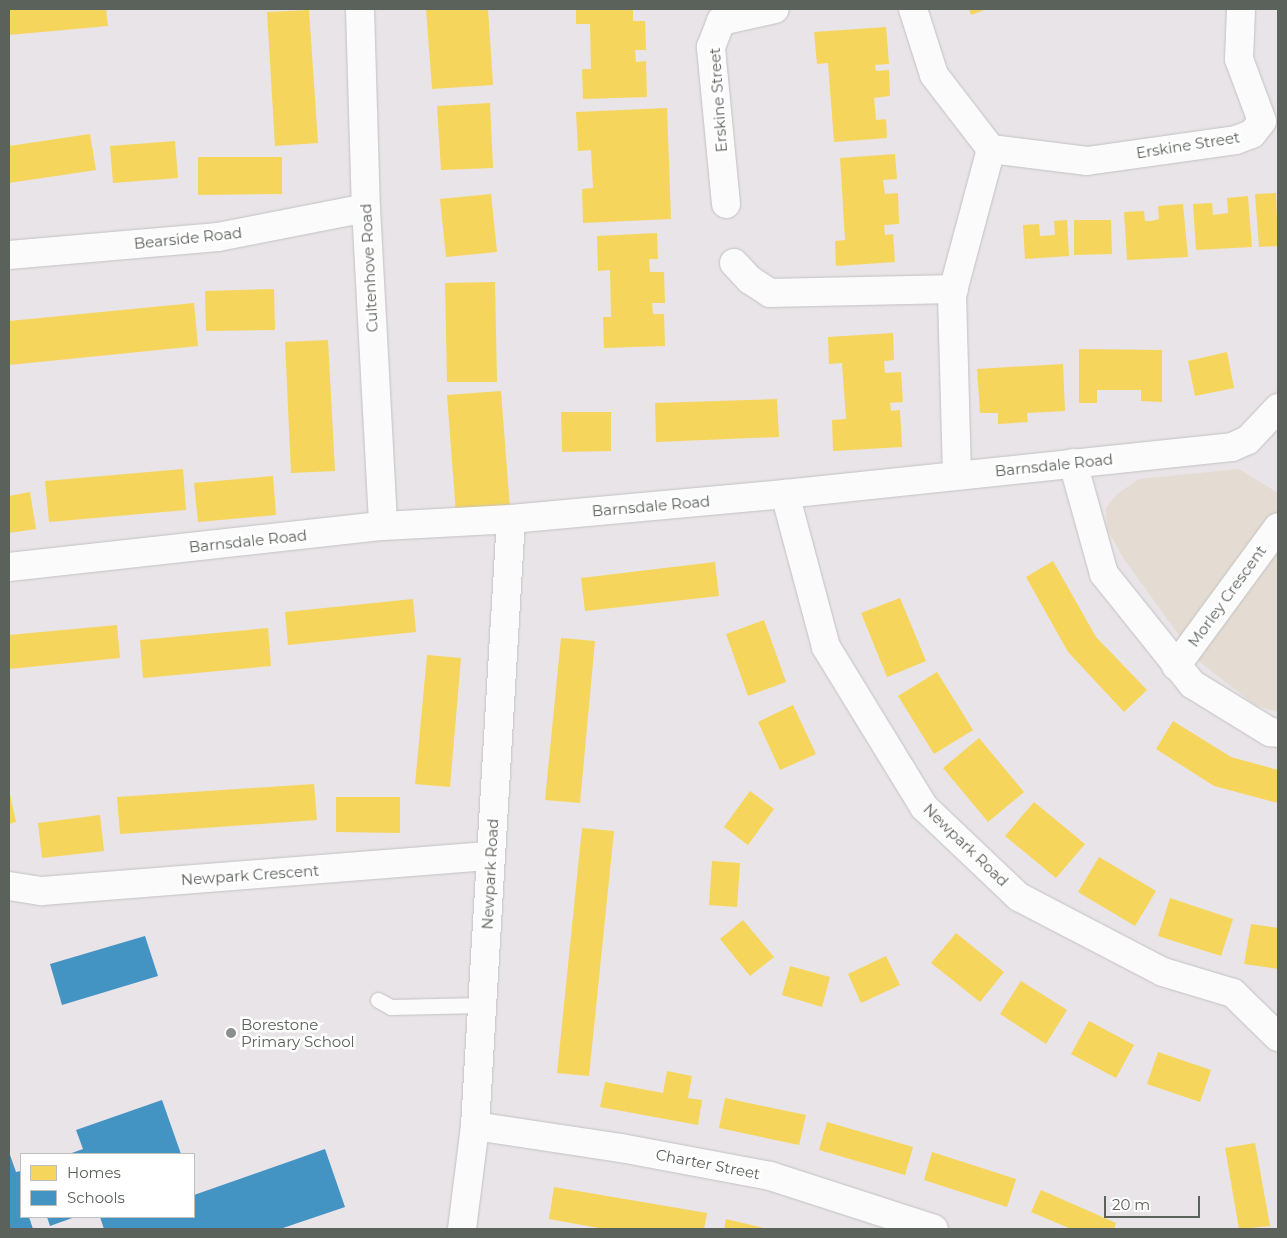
<!DOCTYPE html>
<style>
body{margin:0}
#map{position:relative;width:1287px;height:1238px;overflow:hidden;background:#e9e4e7;font-family:Montserrat,sans-serif}
div>[style]{position:absolute}
[style*='--x']{left:calc(var(--x)*1px);top:calc(var(--y)*1px);width:calc(var(--w)*1px);rotate:calc(var(--a)*1deg)}
.green>*{inset:0;background:#e4dbd2}
.homes>*{inset:0;background:#f6d55c}
.schools>*{inset:0;background:#4393c3}
.roads{filter:drop-shadow(0 0 1px #c2c2c1) drop-shadow(0 0 1px #c2c2c1)}
.service>*{height:15px;margin:-7.5px;padding:0 7.5px;transform-origin:7.5px;border-radius:7.5px;background:#fcfbfb}
.minor>*{height:28px;margin:-14px;padding:0 14px;transform-origin:14px;border-radius:14px;background:#fcfbfb}
.dots>*{width:14px;height:14px;translate:-50% -50%;box-sizing:border-box;border:2px solid #fff;border-radius:50%}
span{translate:-50% -50%;white-space:nowrap;text-align:center;line-height:1.15;-webkit-text-stroke:5px #fff;paint-order:stroke}
.street-label{font-size:15px;color:#5b615b}
.poi-label{font-size:15px;color:#5b615b}
.left{translate:0 -50%;text-align:left}
.frame{position:absolute;inset:0;border:10px solid #5b615b;pointer-events:none}
.legend{position:absolute;left:20px;top:1153px;width:175px;height:65px;box-sizing:border-box;background:#fff;border:1px solid #bdc0bd;margin:0;padding:6px 9px;list-style:none;font-size:15px;color:#5b615b}
.legend li{display:flex;align-items:center;gap:10px;height:25px}
.legend b{width:25px;border:1px solid #bdc0bd}
.scale{position:absolute;left:1104px;top:1196px;width:96px;height:22px;box-sizing:border-box;border:2px solid #5b615b;border-top:0;padding-left:6px;font-size:15px;line-height:18px;white-space:nowrap;color:#5b615b;-webkit-text-stroke:4px #fff;paint-order:stroke}
</style>
<div id="map">
<div class="green">
<div style="clip-path:polygon(1239px 469px,1278px 493px,1278px 712px,1255px 705px,1196px 659px,1124px 559px,1107px 529px,1106px 508px,1116px 495px,1139px 479px)"></div>
</div>
<div class="homes">
<div style="clip-path:polygon(9px 9px,106px 9px,108px 26px,9px 35px)"></div>
<div style="clip-path:polygon(426px 9px,488px 9px,493px 85px,432px 89px)"></div>
<div style="clip-path:polygon(576px 9px,633px 9px,633px 21px,645px 21px,646px 50px,635px 50px,636px 62px,646px 61px,647px 97px,583px 99px,582px 69px,591px 69px,590px 24px,576px 24px)"></div>
<div style="clip-path:polygon(969px 9px,987px 9px,971px 15px)"></div>
<div style="clip-path:polygon(309px 10px,318px 143px,275px 146px,267px 12px)"></div>
<div style="clip-path:polygon(886px 27px,889px 64px,875px 65px,876px 71px,889px 70px,890px 96px,874px 98px,876px 120px,886px 119px,887px 138px,834px 142px,828px 63px,817px 64px,814px 32px)"></div>
<div style="clip-path:polygon(490px 103px,493px 168px,441px 170px,437px 106px)"></div>
<div style="clip-path:polygon(667px 108px,671px 219px,583px 223px,582px 189px,593px 188px,591px 150px,578px 151px,576px 112px)"></div>
<div style="clip-path:polygon(90px 134px,96px 170px,9px 183px,9px 146px)"></div>
<div style="clip-path:polygon(175px 141px,178px 178px,113px 183px,110px 146px)"></div>
<div style="clip-path:polygon(895px 154px,897px 179px,883px 180px,885px 194px,898px 193px,899px 224px,884px 225px,885px 235px,893px 234px,895px 262px,836px 266px,835px 241px,845px 240px,840px 158px)"></div>
<div style="clip-path:polygon(198px 157px,282px 157px,282px 194px,198px 195px)"></div>
<div style="clip-path:polygon(1276px 193px,1278px 246px,1259px 247px,1255px 194px)"></div>
<div style="clip-path:polygon(491px 194px,497px 252px,446px 257px,440px 199px)"></div>
<div style="clip-path:polygon(1248px 196px,1252px 247px,1196px 250px,1193px 204px,1212px 203px,1213px 215px,1228px 213px,1227px 198px)"></div>
<div style="clip-path:polygon(1183px 204px,1188px 257px,1127px 260px,1124px 212px,1144px 211px,1145px 221px,1151px 221px,1159px 219px,1158px 206px)"></div>
<div style="clip-path:polygon(1067px 220px,1069px 256px,1025px 259px,1023px 225px,1039px 224px,1040px 236px,1055px 235px,1054px 221px)"></div>
<div style="clip-path:polygon(1074px 220px,1111px 220px,1112px 254px,1074px 255px)"></div>
<div style="clip-path:polygon(657px 233px,658px 259px,649px 259px,650px 272px,664px 272px,665px 303px,652px 303px,653px 314px,664px 314px,665px 346px,604px 348px,603px 317px,611px 317px,610px 270px,598px 271px,597px 236px)"></div>
<div style="clip-path:polygon(495px 282px,497px 382px,447px 382px,445px 283px)"></div>
<div style="clip-path:polygon(274px 289px,275px 330px,206px 331px,205px 291px)"></div>
<div style="clip-path:polygon(194px 303px,198px 346px,9px 365px,9px 321px)"></div>
<div style="clip-path:polygon(893px 333px,894px 360px,884px 361px,885px 373px,901px 372px,903px 402px,890px 403px,891px 411px,900px 410px,902px 447px,833px 451px,832px 420px,846px 419px,842px 363px,829px 364px,828px 337px)"></div>
<div style="clip-path:polygon(328px 340px,335px 471px,291px 473px,285px 342px)"></div>
<div style="clip-path:polygon(1079px 349px,1162px 350px,1162px 402px,1141px 401px,1141px 390px,1097px 390px,1097px 403px,1079px 403px)"></div>
<div style="clip-path:polygon(1227px 352px,1234px 388px,1195px 396px,1188px 361px)"></div>
<div style="clip-path:polygon(1063px 364px,1065px 411px,1027px 413px,1028px 422px,998px 424px,998px 413px,980px 413px,977px 369px)"></div>
<div style="clip-path:polygon(501px 391px,510px 509px,456px 514px,447px 395px)"></div>
<div style="clip-path:polygon(777px 399px,779px 437px,656px 442px,655px 403px)"></div>
<div style="clip-path:polygon(561px 412px,611px 412px,611px 451px,562px 452px)"></div>
<div style="clip-path:polygon(183px 469px,186px 510px,49px 522px,45px 481px)"></div>
<div style="clip-path:polygon(273px 476px,276px 515px,198px 522px,194px 483px)"></div>
<div style="clip-path:polygon(30px 492px,36px 529px,9px 533px,9px 496px)"></div>
<div style="clip-path:polygon(1053px 561px,1096px 637px,1147px 690px,1124px 712px,1068px 652px,1026px 577px)"></div>
<div style="clip-path:polygon(715px 562px,719px 596px,585px 611px,581px 578px)"></div>
<div style="clip-path:polygon(900px 598px,926px 661px,887px 677px,861px 613px)"></div>
<div style="clip-path:polygon(413px 599px,416px 632px,288px 645px,285px 612px)"></div>
<div style="clip-path:polygon(764px 620px,786px 682px,748px 696px,726px 634px)"></div>
<div style="clip-path:polygon(117px 625px,120px 658px,9px 669px,9px 635px)"></div>
<div style="clip-path:polygon(268px 628px,271px 666px,143px 678px,140px 640px)"></div>
<div style="clip-path:polygon(561px 638px,595px 641px,580px 803px,545px 800px)"></div>
<div style="clip-path:polygon(427px 655px,461px 658px,450px 787px,415px 784px)"></div>
<div style="clip-path:polygon(937px 672px,973px 730px,934px 754px,898px 696px)"></div>
<div style="clip-path:polygon(793px 705px,816px 754px,780px 770px,758px 722px)"></div>
<div style="clip-path:polygon(1173px 721px,1231px 757px,1278px 770px,1278px 803px,1214px 786px,1156px 749px)"></div>
<div style="clip-path:polygon(979px 738px,1024px 792px,988px 822px,943px 768px)"></div>
<div style="clip-path:polygon(314px 784px,317px 820px,120px 834px,117px 797px)"></div>
<div style="clip-path:polygon(9px 790px,16px 822px,9px 824px)"></div>
<div style="clip-path:polygon(750px 791px,774px 809px,748px 845px,724px 827px)"></div>
<div style="clip-path:polygon(336px 797px,400px 797px,400px 833px,336px 832px)"></div>
<div style="clip-path:polygon(1034px 802px,1085px 844px,1056px 878px,1005px 836px)"></div>
<div style="clip-path:polygon(100px 815px,104px 851px,42px 858px,38px 823px)"></div>
<div style="clip-path:polygon(582px 828px,614px 831px,589px 1076px,557px 1073px)"></div>
<div style="clip-path:polygon(1099px 857px,1156px 891px,1135px 926px,1078px 892px)"></div>
<div style="clip-path:polygon(712px 861px,740px 863px,737px 907px,709px 905px)"></div>
<div style="clip-path:polygon(1170px 898px,1233px 919px,1221px 956px,1158px 936px)"></div>
<div style="clip-path:polygon(743px 920px,774px 957px,750px 976px,720px 939px)"></div>
<div style="clip-path:polygon(1251px 924px,1278px 928px,1278px 969px,1244px 964px)"></div>
<div style="clip-path:polygon(956px 933px,1004px 972px,980px 1002px,931px 963px)"></div>
<div style="clip-path:polygon(886px 956px,900px 985px,861px 1003px,848px 974px)"></div>
<div style="clip-path:polygon(790px 966px,830px 977px,822px 1007px,782px 995px)"></div>
<div style="clip-path:polygon(1021px 981px,1067px 1010px,1046px 1044px,1000px 1014px)"></div>
<div style="clip-path:polygon(1089px 1021px,1134px 1045px,1116px 1078px,1071px 1054px)"></div>
<div style="clip-path:polygon(1158px 1052px,1211px 1070px,1200px 1102px,1147px 1084px)"></div>
<div style="clip-path:polygon(667px 1071px,692px 1076px,688px 1098px,702px 1100px,698px 1125px,600px 1107px,605px 1082px,663px 1093px)"></div>
<div style="clip-path:polygon(725px 1098px,806px 1115px,799px 1145px,719px 1128px)"></div>
<div style="clip-path:polygon(827px 1122px,913px 1147px,905px 1175px,819px 1150px)"></div>
<div style="clip-path:polygon(1255px 1143px,1270px 1226px,1239px 1229px,1225px 1148px)"></div>
<div style="clip-path:polygon(932px 1152px,1016px 1179px,1007px 1207px,924px 1180px)"></div>
<div style="clip-path:polygon(554px 1187px,707px 1213px,704px 1229px,604px 1229px,549px 1219px)"></div>
<div style="clip-path:polygon(1041px 1190px,1116px 1223px,1114px 1229px,1071px 1229px,1031px 1212px)"></div>
<div style="clip-path:polygon(726px 1219px,768px 1229px,724px 1229px)"></div>
</div>
<div class="schools">
<div style="clip-path:polygon(145px 936px,158px 976px,62px 1005px,50px 964px)"></div>
<div style="clip-path:polygon(162px 1100px,181px 1154px,69px 1154px,83px 1149px,76px 1130px)"></div>
<div style="clip-path:polygon(325px 1149px,345px 1207px,280px 1229px,104px 1229px,100px 1217px,194px 1217px,194px 1195px)"></div>
<div style="clip-path:polygon(9px 1152px,16px 1172px,21px 1171px,21px 1217px,29px 1217px,33px 1229px,9px 1229px)"></div>
<div style="clip-path:polygon(47px 1217px,75px 1217px,50px 1226px)"></div>
</div>
<div class="roads">
<div class="service">
<div style="--x:378;--y:1000;--w:15;--a:28"></div>
<div style="--x:391;--y:1007;--w:91;--a:-1.3"></div>
</div>
<div class="minor">
<div style="--x:360;--y:9;--w:199;--a:88.3"></div>
<div style="--x:366;--y:208;--w:318;--a:86.9"></div>
<div style="--x:913;--y:9;--w:69;--a:72.3"></div>
<div style="--x:934;--y:75;--w:93;--a:52.4"></div>
<div style="--x:991;--y:149;--w:151;--a:105"></div>
<div style="--x:952;--y:295;--w:180;--a:88.4"></div>
<div style="--x:991;--y:149;--w:97;--a:7.1"></div>
<div style="--x:1087;--y:161;--w:150;--a:-8"></div>
<div style="--x:1236;--y:140;--w:17;--a:-21"></div>
<div style="--x:1252;--y:134;--w:16;--a:-52"></div>
<div style="--x:1262;--y:121;--w:66;--a:-110.4"></div>
<div style="--x:1239;--y:59;--w:50;--a:-87.7"></div>
<div style="--x:726;--y:204;--w:158;--a:-95.5"></div>
<div style="--x:711;--y:47;--w:28;--a:-69"></div>
<div style="--x:721;--y:21;--w:55;--a:-12.5"></div>
<div style="--x:9;--y:255;--w:210;--a:-4.9"></div>
<div style="--x:218;--y:237;--w:151;--a:-11.1"></div>
<div style="--x:734;--y:263;--w:23;--a:47"></div>
<div style="--x:750;--y:280;--w:24;--a:33"></div>
<div style="--x:770;--y:293;--w:184;--a:-1.2"></div>
<div style="--x:1073;--y:463;--w:115;--a:74.4"></div>
<div style="--x:1104;--y:574;--w:141;--a:51.3"></div>
<div style="--x:1192;--y:684;--w:92;--a:31.6"></div>
<div style="--x:1270;--y:732;--w:8;--a:7"></div>
<div style="--x:785;--y:494;--w:158;--a:75"></div>
<div style="--x:826;--y:647;--w:188;--a:58.5"></div>
<div style="--x:924;--y:807;--w:131;--a:43.5"></div>
<div style="--x:1019;--y:897;--w:162;--a:27.5"></div>
<div style="--x:1163;--y:972;--w:73;--a:16.7"></div>
<div style="--x:1233;--y:993;--w:63;--a:44.4"></div>
<div style="--x:9;--y:567;--w:376;--a:-6.3"></div>
<div style="--x:383;--y:526;--w:128;--a:-3.1"></div>
<div style="--x:511;--y:519;--w:275;--a:-5.2"></div>
<div style="--x:785;--y:494;--w:449;--a:-6"></div>
<div style="--x:1232;--y:447;--w:17;--a:-24"></div>
<div style="--x:1248;--y:440;--w:44;--a:-46.8"></div>
<div style="--x:1176;--y:666;--w:172;--a:-53.7"></div>
<div style="--x:9;--y:886;--w:33;--a:9"></div>
<div style="--x:42;--y:891;--w:450;--a:-4.5"></div>
<div style="--x:475;--y:1126;--w:148;--a:8.6"></div>
<div style="--x:621;--y:1148;--w:152;--a:10.6"></div>
<div style="--x:770;--y:1176;--w:172;--a:17.9"></div>
<div style="--x:462;--y:1229;--w:104;--a:-82.8"></div>
<div style="--x:475;--y:1126;--w:608;--a:-86.61"></div>
</div>
</div>
<div class="dots">
<div style="left:231px;top:1033px;background:#8d8f8c"></div>
</div>
<div class="street-label">
<span style="left:718px;top:100px;rotate:-94deg">Erskine Street</span>
<span style="left:1188px;top:145px;rotate:-9deg">Erskine Street</span>
<span style="left:188px;top:238px;rotate:-6deg">Bearside Road</span>
<span style="left:369px;top:268px;rotate:-93deg">Cultenhove Road</span>
<span style="left:1054px;top:465px;rotate:-6deg">Barnsdale Road</span>
<span style="left:651px;top:506px;rotate:-5deg">Barnsdale Road</span>
<span style="left:248px;top:541px;rotate:-6deg">Barnsdale Road</span>
<span style="left:1227px;top:596px;rotate:-54deg">Morley Crescent</span>
<span style="left:966px;top:845px;rotate:44deg">Newpark Road</span>
<span style="left:490px;top:874px;rotate:-87deg">Newpark Road</span>
<span style="left:250px;top:875px;rotate:-4deg">Newpark Crescent</span>
<span style="left:708px;top:1164px;rotate:11deg">Charter Street</span>
</div>
<div class="poi-label">
<span class="left" style="left:241px;top:1033px">Borestone<br>Primary School</span>
</div>
<div class="frame"></div>
<ul class="legend">
<li><b style="height:14px;background:#f6d55c"></b>Homes</li>
<li><b style="height:14px;background:#4393c3"></b>Schools</li>
</ul>
<div class="scale">20 m</div>
</div>
